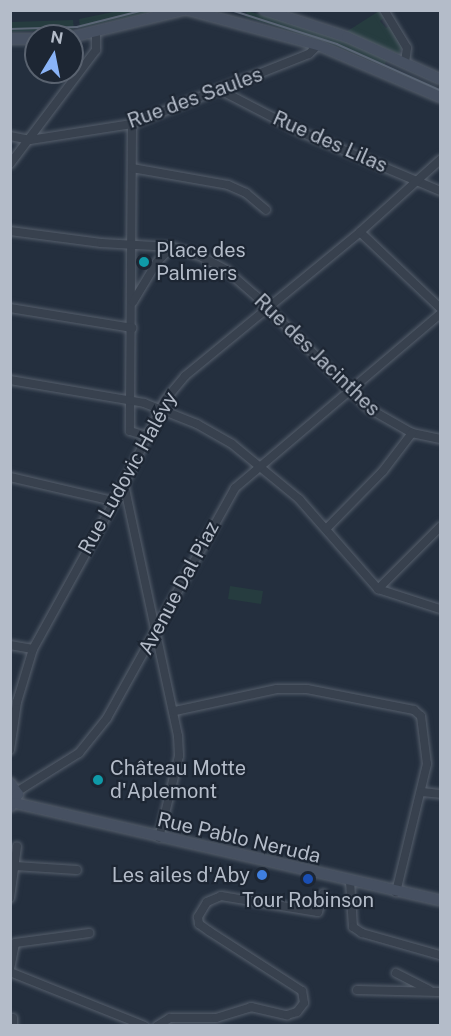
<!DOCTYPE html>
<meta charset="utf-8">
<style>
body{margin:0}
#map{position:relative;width:451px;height:1036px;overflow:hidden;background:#242f3e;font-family:"Public Sans",sans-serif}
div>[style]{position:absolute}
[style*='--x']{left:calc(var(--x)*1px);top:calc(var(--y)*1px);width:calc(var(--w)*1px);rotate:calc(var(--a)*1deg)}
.green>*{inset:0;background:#263c3f}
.roads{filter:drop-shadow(0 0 2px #565f6c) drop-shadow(0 0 2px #565f6c)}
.street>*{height:8px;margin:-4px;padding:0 4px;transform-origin:4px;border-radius:4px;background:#38414e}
.secondary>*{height:10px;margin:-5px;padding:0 5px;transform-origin:5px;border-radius:5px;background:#465061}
.tram>*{height:1.5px;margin:-0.75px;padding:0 0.75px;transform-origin:0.75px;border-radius:0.75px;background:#5a6575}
.dots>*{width:16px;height:16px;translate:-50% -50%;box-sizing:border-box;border:3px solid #1d2633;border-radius:50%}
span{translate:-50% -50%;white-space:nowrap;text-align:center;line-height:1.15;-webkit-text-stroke:4.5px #1d2633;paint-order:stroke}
.street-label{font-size:20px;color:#b4bcc9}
.poi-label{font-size:20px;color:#b4bcc9}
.left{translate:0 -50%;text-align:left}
.right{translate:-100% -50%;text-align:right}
.frame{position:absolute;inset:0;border:12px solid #b4bcc9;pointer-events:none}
.north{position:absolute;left:24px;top:24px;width:60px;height:60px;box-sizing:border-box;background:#1d2633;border:2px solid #59626f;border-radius:50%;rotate:10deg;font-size:16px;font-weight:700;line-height:24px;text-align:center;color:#b4bcc9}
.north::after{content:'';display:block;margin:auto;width:21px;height:27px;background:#8ab4f8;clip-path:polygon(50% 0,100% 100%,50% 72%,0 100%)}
</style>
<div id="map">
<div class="green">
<div style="clip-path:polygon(118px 11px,154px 11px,80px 28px,79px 19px)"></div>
<div style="clip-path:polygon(247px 11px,324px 32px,388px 57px,384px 66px,329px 43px,245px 17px)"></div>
<div style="clip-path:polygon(379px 11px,384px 18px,380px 21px,386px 28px,389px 26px,402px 47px,399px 54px,346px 32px)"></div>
<div style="clip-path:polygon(73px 20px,74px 29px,11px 32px,11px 22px)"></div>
<div style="clip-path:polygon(230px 586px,263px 591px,261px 604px,228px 599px)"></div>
</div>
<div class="roads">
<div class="street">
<div style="--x:384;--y:10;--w:44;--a:58.8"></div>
<div style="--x:407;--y:48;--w:14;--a:98"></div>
<div style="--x:220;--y:90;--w:93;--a:27.4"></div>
<div style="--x:303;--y:133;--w:149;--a:22.9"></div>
<div style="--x:132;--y:124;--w:307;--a:90.4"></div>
<div style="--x:130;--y:431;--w:17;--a:17"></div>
<div style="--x:10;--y:136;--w:20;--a:11"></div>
<div style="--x:30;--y:140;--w:103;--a:-8.9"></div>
<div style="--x:132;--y:124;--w:190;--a:-21.6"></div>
<div style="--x:309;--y:54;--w:13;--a:-45"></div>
<div style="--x:10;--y:164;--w:143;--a:-53"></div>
<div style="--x:96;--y:50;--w:17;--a:-90"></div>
<div style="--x:132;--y:168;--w:97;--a:10"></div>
<div style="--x:228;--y:185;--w:20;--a:24"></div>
<div style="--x:246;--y:193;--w:26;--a:40"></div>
<div style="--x:10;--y:231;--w:92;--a:7.5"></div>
<div style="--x:101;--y:243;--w:71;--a:3.2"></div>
<div style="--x:172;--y:247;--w:29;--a:18"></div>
<div style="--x:200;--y:256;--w:30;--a:28"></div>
<div style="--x:226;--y:270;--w:40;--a:41"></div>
<div style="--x:256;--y:296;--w:158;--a:45"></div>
<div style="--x:368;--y:408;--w:51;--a:29.6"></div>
<div style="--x:412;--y:433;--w:29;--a:12"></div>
<div style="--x:360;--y:232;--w:110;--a:43.5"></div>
<div style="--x:133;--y:302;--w:47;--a:-59"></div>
<div style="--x:157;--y:262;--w:21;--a:-45"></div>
<div style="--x:10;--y:308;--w:124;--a:9.3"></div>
<div style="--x:10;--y:380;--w:136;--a:9.7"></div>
<div style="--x:144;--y:403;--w:57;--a:21.6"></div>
<div style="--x:197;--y:424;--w:40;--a:29.7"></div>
<div style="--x:232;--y:444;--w:87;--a:39.4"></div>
<div style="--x:299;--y:499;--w:120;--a:48.7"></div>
<div style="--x:378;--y:589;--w:65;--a:17.9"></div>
<div style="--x:10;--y:477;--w:105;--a:13.2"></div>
<div style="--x:124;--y:484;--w:258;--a:77.9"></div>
<div style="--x:178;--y:736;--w:20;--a:87"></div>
<div style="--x:179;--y:756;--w:84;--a:103.7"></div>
<div style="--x:326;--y:529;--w:81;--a:-45.5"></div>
<div style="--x:383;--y:471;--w:48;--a:-52.7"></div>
<div style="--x:378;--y:589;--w:88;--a:-45"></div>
<div style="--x:10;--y:645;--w:23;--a:10"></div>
<div style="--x:175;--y:711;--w:104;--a:-12.2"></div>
<div style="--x:277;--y:689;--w:30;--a:0"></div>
<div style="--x:307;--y:689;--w:109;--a:11.1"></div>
<div style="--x:414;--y:710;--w:9;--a:41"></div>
<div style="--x:421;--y:716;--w:48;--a:82.9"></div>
<div style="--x:427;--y:764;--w:132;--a:103.6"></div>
<div style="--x:10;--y:750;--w:49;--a:-81.7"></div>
<div style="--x:17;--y:702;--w:55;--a:-73.2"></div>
<div style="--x:33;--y:649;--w:188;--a:-61.1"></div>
<div style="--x:124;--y:484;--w:93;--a:-64"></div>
<div style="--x:165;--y:400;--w:31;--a:-50"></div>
<div style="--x:185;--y:376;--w:227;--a:-39.4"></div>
<div style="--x:360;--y:232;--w:108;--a:-42"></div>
<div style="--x:18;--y:791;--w:72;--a:-31.9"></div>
<div style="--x:79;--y:753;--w:45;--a:-51.3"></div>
<div style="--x:107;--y:718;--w:263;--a:-60.9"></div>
<div style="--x:235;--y:488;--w:269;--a:-40.3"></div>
<div style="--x:422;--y:792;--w:18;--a:6"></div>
<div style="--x:15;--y:866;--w:62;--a:3.7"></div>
<div style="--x:350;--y:881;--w:46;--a:86.3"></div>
<div style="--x:353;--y:927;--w:11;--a:34"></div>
<div style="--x:362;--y:933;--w:81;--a:15.8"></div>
<div style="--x:10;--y:898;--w:52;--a:-82.3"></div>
<div style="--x:10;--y:969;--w:26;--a:-79"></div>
<div style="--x:15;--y:943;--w:75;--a:-7.7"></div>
<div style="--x:10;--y:972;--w:145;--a:21.8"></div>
<div style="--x:396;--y:973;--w:37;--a:27"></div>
<div style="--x:357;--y:990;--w:83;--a:1.4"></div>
<div style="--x:13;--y:1026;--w:8;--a:-90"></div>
<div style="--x:157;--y:1026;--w:15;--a:-32"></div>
<div style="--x:170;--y:1018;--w:46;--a:0"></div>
<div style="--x:216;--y:1018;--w:37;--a:-17"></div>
<div style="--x:251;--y:1007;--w:37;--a:13"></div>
<div style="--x:287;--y:1015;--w:10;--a:-17"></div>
<div style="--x:297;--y:1012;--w:11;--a:-52"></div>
<div style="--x:304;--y:1003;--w:12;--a:-99"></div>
<div style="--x:302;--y:991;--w:111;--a:-147.2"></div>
<div style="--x:209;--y:931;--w:12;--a:-145"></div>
<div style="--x:199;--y:924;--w:7;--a:-98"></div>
<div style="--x:198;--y:917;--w:17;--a:-59"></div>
<div style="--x:207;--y:902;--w:15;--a:-23"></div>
<div style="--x:221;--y:896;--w:98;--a:9.4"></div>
<div style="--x:318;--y:912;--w:19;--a:-74"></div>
</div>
<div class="secondary">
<div style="--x:188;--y:10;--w:135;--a:15.1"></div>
<div style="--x:318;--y:45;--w:133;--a:23.1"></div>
<div style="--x:264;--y:10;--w:87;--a:18"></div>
<div style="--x:347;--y:37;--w:102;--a:24.3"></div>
<div style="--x:72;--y:37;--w:115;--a:-13.6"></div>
<div style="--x:10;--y:39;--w:26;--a:0"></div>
<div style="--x:10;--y:783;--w:14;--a:54"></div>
<div style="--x:18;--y:794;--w:14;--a:120"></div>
<div style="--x:15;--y:803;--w:436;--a:12.9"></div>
</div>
</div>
<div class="tram">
<div style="--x:231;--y:10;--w:111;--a:17.8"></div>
<div style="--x:337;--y:44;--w:113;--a:24.1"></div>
<div style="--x:10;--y:29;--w:67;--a:-1.7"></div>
<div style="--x:77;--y:27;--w:69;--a:-14.2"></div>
</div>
<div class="dots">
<div style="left:144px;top:262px;background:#0f9aa8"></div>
<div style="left:98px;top:780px;background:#0f9aa8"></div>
<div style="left:262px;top:875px;background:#3f7fe0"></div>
<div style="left:308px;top:879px;background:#1a4fb4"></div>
</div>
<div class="street-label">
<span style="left:195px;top:98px;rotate:-20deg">Rue des Saules</span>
<span style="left:330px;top:142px;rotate:24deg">Rue des Lilas</span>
<span style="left:317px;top:355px;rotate:44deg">Rue des Jacinthes</span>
<span style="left:128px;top:473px;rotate:-61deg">Rue Ludovic Halévy</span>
<span style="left:179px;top:588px;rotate:-62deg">Avenue Dal Piaz</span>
<span style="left:239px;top:838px;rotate:13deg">Rue Pablo Neruda</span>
</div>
<div class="poi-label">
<span class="left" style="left:156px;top:262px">Place des<br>Palmiers</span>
<span class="left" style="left:110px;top:780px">Château Motte<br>d'Aplemont</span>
<span class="right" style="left:250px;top:875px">Les ailes d'Aby</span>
<span style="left:308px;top:900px">Tour Robinson</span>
</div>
<div class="frame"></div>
<div class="north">N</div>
</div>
